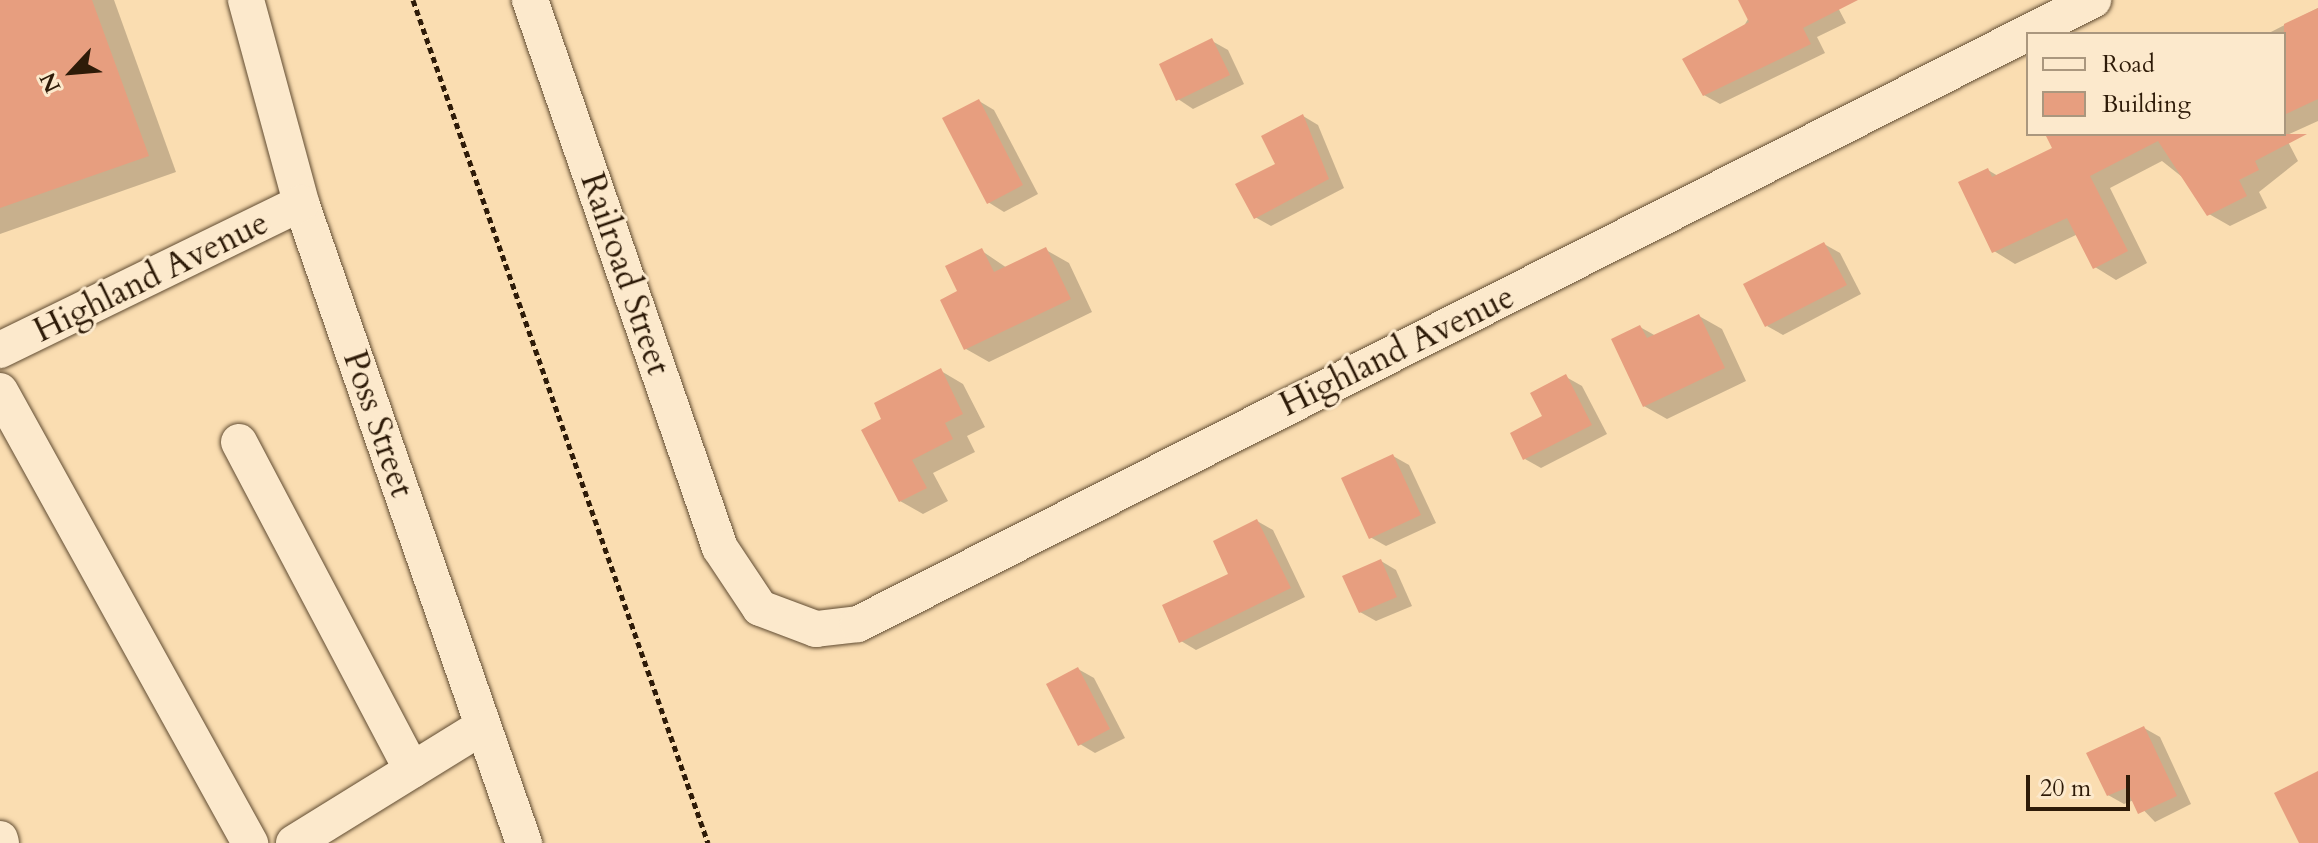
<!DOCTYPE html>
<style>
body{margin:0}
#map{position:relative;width:2318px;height:843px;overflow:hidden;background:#faddb1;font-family:Cardo,serif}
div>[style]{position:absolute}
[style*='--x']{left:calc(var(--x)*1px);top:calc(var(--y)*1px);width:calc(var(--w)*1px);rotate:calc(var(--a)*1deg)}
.shadow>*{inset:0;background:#0003}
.building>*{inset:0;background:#e79e7f}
.path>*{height:5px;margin-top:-2.5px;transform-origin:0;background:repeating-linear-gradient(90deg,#2e1b08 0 6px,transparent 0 10px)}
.roads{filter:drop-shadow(0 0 2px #614c32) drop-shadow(0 0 2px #614c32)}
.minor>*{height:36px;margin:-18px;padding:0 18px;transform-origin:18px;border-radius:18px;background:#fce9cc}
span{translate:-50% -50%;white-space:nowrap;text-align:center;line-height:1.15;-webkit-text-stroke:6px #fce9cc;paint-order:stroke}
.street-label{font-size:34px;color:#2e1b08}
.legend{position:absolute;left:2026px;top:32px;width:260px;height:104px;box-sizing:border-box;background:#fce9cc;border:2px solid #aa977e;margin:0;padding:10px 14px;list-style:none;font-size:24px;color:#2e1b08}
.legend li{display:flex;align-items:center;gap:16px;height:40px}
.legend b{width:40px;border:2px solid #aa977e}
.north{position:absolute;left:32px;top:32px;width:80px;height:80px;-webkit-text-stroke:6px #fce9cc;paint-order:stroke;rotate:244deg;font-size:22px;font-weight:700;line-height:32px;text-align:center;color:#2e1b08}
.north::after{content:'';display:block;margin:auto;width:28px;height:36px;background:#2e1b08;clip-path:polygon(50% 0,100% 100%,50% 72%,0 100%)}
.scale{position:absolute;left:2026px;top:775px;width:104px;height:36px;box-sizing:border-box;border:4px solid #2e1b08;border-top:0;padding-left:10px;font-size:24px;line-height:28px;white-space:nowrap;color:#2e1b08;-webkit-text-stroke:6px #fce9cc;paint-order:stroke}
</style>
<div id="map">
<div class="shadow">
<div style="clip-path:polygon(0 0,114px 0,176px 172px,0 234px)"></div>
<div style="clip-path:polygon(1759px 0,1834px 0,1846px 23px,1817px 37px,1825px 53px,1720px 104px,1704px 95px)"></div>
<div style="clip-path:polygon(2318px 8px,2318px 121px,2285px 136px,2298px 161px,2259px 192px,2267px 208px,2230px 226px,2209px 214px,2196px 188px,2162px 161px,2110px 188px,2147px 263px,2116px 280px,2095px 267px,2078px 234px,2015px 264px,1994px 251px,1988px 170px,1998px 176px,2055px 149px,2047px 134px,2284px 134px,2284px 34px,2267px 34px)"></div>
<div style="clip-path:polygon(1212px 41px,1228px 50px,1244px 84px,1193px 109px,1178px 99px)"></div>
<div style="clip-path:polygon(979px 101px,994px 110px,1038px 194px,1004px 212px,988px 202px)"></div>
<div style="clip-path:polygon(1303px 116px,1318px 125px,1344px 188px,1271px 226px,1255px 217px)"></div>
<div style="clip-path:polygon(1824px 244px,1840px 253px,1861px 294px,1783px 335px,1767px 326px)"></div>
<div style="clip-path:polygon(1046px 250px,1069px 263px,1092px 312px,989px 362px,966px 349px,960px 292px,982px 251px,1007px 268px)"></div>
<div style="clip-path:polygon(1699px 316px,1722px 329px,1746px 381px,1667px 419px,1644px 406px,1640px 327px,1656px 336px)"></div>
<div style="clip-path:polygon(941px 371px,963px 384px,985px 427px,967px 436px,975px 452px,933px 473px,948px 501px,923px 514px,900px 501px,884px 419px)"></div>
<div style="clip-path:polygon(1566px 377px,1582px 386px,1607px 434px,1541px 468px,1525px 459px)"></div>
<div style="clip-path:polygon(1393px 456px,1409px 465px,1436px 523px,1386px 546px,1370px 537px)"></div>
<div style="clip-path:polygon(1257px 521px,1273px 530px,1305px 597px,1196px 650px,1181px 641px,1231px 575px)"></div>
<div style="clip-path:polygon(1381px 561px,1396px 570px,1412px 606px,1376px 621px,1360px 612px)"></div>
<div style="clip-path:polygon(1078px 669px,1094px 678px,1125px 738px,1095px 753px,1080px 744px)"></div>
<div style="clip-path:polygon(2144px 728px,2160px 737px,2191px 804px,2155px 822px,2134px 800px,2124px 804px,2108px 795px)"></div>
</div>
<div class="building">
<div style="clip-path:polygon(0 0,92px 0,149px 156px,0 208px)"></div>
<div style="clip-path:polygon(1738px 0,1858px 0,1803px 28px,1811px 44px,1703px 96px,1682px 59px,1749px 22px)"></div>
<div style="clip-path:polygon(2318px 8px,2318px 99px,2284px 115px,2284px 24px)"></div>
<div style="clip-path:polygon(1212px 38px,1230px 75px,1176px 101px,1159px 64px)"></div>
<div style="clip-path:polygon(979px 99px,1023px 185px,987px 204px,942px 118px)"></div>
<div style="clip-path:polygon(1303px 114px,1329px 179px,1254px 219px,1235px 184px,1275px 164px,1261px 136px)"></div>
<div style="clip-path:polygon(2045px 134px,2307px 134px,2255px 161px,2259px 170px,2239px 180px,2247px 196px,2207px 216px,2158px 141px,2090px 176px,2128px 251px,2093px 269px,2067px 218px,1992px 253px,1958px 182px,1988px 168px,1992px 177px,2052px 148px)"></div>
<div style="clip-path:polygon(1824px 242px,1847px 285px,1765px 327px,1743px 284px)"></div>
<div style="clip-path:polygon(1046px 247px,1071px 299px,964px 350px,940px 300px,957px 291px,945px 266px,982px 248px,994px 272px)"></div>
<div style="clip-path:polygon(1699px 314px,1725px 368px,1643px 407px,1611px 339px,1640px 325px,1647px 338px)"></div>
<div style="clip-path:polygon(941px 368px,963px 414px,945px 423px,953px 439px,912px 460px,927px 488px,899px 502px,861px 430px,881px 419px,874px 403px)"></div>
<div style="clip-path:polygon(1566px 374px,1592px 425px,1523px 460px,1510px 433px,1542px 416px,1530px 393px)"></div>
<div style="clip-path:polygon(1393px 454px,1421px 515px,1369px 539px,1341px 478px)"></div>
<div style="clip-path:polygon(1257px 519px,1291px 588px,1179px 643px,1162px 605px,1228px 574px,1213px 541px)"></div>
<div style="clip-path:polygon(1381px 559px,1397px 597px,1359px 613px,1342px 576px)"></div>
<div style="clip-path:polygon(1078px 667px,1110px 729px,1078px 746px,1046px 684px)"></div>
<div style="clip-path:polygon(2144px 726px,2177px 796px,2138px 814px,2126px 788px,2107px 796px,2086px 753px)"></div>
<div style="clip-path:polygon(2318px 771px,2318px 843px,2299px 843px,2274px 793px)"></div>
</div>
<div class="path">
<div style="--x:413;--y:0;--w:893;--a:70.71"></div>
</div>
<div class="roads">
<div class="minor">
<div style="--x:246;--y:0;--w:210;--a:74.8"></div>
<div style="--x:301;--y:203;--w:678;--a:70.79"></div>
<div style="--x:530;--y:0;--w:580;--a:70.88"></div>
<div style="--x:720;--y:548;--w:72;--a:56.3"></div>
<div style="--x:760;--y:608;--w:60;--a:20.6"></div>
<div style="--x:816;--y:629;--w:42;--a:-6.8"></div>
<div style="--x:858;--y:624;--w:1384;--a:-26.81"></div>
<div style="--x:0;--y:350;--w:335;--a:-26"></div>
<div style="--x:0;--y:391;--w:517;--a:61.05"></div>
<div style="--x:239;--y:442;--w:371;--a:62.2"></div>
<div style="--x:0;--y:839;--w:4;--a:76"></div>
<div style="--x:294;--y:843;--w:219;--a:-31.7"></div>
</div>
</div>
<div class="street-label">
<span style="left:625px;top:274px;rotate:71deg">Railroad Street</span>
<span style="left:151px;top:277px;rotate:-26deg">Highland Avenue</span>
<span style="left:1397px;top:351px;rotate:-26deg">Highland Avenue</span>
<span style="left:378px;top:424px;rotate:71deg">Poss Street</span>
</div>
<ul class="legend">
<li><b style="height:10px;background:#fce9cc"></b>Road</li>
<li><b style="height:22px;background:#e79e7f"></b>Building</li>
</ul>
<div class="north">N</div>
<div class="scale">20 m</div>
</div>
